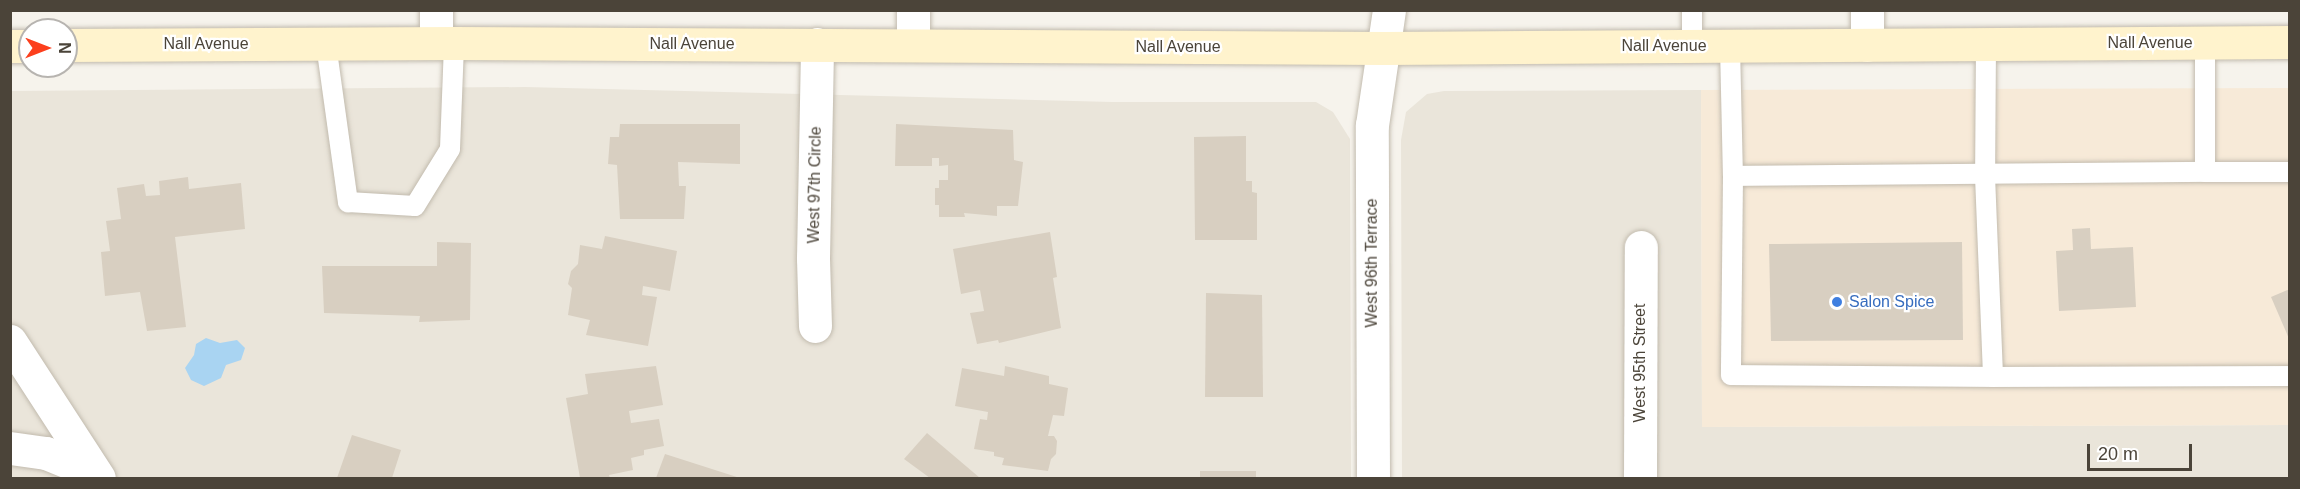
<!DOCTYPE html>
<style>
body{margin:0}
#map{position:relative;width:2300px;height:489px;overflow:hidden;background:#f6f3ec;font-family:Helvetica,sans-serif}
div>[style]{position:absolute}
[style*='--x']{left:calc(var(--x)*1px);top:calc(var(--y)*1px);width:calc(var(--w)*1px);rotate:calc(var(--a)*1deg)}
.residential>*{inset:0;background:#eae5da}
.commercial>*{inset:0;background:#f7ead8}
.water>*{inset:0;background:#a9d4f2}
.building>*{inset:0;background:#d8cfc1}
.roads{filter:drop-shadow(0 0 2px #c2bbae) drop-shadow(0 0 2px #c2bbae)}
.lane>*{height:20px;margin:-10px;padding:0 10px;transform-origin:10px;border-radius:10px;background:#fff}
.street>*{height:33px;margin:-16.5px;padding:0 16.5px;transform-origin:16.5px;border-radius:16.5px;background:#fff}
.secondary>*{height:33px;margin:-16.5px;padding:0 16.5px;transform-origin:16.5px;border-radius:16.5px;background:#fff3cd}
.dots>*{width:16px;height:16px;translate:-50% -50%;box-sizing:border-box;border:3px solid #fff;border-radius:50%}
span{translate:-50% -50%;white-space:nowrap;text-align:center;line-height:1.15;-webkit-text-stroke:4.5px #fff;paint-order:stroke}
.street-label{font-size:16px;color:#4b4439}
.shop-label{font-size:16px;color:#366cbe}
.left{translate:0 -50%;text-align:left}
.frame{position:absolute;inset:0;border:12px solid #4b4439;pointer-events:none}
.north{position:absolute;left:18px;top:18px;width:60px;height:60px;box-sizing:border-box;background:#fff;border:2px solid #b7b4b0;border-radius:50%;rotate:90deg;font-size:16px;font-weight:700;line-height:24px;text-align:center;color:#4b4439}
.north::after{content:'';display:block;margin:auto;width:21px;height:27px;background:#fc3f1d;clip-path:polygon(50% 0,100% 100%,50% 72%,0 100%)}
.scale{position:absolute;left:2087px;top:444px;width:105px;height:27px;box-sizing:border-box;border:3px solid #4b4439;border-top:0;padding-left:8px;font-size:18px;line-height:21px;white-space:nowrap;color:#4b4439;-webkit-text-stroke:4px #fff;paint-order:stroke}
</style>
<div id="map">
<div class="residential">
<div style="clip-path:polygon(525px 87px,1112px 102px,1316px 102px,1333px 112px,1350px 139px,1351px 478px,11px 478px,10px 91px)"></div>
<div style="clip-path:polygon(1701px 90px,1702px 427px,2289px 425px,2289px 478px,1402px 478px,1401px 140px,1406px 112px,1427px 94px,1444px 91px)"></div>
</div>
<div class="commercial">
<div style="clip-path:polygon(2289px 88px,2289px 425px,1702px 427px,1701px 90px)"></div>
</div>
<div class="water">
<div style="clip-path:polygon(206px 338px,220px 343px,237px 340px,245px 348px,241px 360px,226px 365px,221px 378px,204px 386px,191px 380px,185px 368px,194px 355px,196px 344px)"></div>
</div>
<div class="building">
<div style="clip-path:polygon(620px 124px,740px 124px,740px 164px,678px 162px,679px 186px,686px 186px,684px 219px,620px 219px,617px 165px,608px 164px,610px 137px,619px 137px)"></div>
<div style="clip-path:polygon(896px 124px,1013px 130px,1014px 160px,1023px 162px,1018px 206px,997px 206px,997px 216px,964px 213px,965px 217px,939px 217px,939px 205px,935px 205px,935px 188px,939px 188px,939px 180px,948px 180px,948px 165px,939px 166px,939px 158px,932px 158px,932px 166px,895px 166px)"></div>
<div style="clip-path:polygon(1246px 136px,1246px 181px,1252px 181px,1252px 192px,1257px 193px,1257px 240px,1195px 240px,1194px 137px)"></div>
<div style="clip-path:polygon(188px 177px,189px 189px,241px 183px,245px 229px,175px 237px,186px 327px,147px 331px,140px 292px,105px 296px,101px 252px,110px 251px,106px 221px,121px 219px,117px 188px,144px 184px,146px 196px,160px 195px,159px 181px)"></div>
<div style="clip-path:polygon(2090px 228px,2091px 249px,2133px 247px,2136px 307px,2059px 311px,2056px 251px,2073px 250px,2072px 229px)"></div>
<div style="clip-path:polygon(1050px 232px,1057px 277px,1053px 278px,1061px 328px,999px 343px,998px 340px,977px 344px,970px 313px,984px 311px,980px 290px,961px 294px,953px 249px)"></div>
<div style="clip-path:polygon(605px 236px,677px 251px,670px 291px,643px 286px,642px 295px,657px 297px,648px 346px,586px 335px,590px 320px,568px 315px,572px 288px,568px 284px,571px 271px,578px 264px,580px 245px,602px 249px)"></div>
<div style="clip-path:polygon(437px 242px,471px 243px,470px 320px,419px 322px,420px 316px,324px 313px,322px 266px,437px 266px)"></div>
<div style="clip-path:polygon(1962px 242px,1963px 340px,1771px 341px,1769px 244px)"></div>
<div style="clip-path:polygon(2290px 289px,2290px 341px,2271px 297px)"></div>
<div style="clip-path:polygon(1206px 293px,1262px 295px,1263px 397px,1205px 397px)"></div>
<div style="clip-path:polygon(656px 366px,663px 405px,629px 411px,631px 423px,659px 419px,664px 446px,644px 450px,644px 455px,631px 458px,633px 470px,609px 475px,610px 478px,580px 478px,566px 398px,588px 394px,585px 374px)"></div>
<div style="clip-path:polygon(1005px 366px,1049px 376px,1049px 384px,1068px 388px,1064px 416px,1053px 415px,1048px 436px,1054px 436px,1057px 441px,1056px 454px,1051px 459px,1048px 471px,1002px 465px,1004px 458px,994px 456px,994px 452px,974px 449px,980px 419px,987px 420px,988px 412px,955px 406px,962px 368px,1004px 376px)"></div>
<div style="clip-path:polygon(927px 433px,980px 478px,930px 478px,904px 459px)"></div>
<div style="clip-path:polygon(352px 435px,401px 450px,392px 478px,337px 478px)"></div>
<div style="clip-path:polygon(665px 454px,740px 478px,656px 478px)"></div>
<div style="clip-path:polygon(1200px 471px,1256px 471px,1256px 478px,1200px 478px)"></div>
</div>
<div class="roads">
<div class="lane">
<div style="--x:1692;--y:10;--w:36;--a:90"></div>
<div style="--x:2205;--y:42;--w:130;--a:90"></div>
<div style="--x:2205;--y:172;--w:85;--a:0"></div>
<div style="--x:326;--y:44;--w:160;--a:82.1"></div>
<div style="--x:348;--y:202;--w:67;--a:3.4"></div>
<div style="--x:415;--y:206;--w:67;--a:-58.4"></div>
<div style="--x:450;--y:149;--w:106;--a:-87.8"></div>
<div style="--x:1986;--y:44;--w:132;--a:90.4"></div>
<div style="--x:1985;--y:176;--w:201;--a:87.7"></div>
<div style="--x:1993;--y:377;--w:297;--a:-0.2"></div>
<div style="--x:1730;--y:46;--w:130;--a:88.7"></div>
<div style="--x:1733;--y:176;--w:472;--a:-0.5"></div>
<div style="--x:1733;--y:176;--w:199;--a:90.6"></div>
<div style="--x:1731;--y:375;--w:262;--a:0.4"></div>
</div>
<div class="street">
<div style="--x:436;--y:10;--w:33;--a:90"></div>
<div style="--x:913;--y:10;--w:35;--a:90"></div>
<div style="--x:1867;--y:10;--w:35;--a:90"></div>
<div style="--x:815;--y:326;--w:68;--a:-91.7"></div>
<div style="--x:813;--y:258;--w:214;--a:-88.9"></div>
<div style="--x:10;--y:341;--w:163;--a:57"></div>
<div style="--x:10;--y:448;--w:36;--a:8"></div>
<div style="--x:46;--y:453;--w:53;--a:22.2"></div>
<div style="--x:1373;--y:478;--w:353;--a:-90.2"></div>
<div style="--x:1372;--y:125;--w:116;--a:-81.6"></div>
<div style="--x:1640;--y:478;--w:231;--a:-89.8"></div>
</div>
<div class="secondary">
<div style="--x:66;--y:45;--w:388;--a:-0.3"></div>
<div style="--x:454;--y:43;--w:930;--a:0.31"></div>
<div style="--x:1384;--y:48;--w:906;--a:-0.38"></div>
<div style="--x:10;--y:46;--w:20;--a:0"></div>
</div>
</div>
<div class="dots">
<div style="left:1837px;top:302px;background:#3f7fe0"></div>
</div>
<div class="street-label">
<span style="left:2150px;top:43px">Nall Avenue</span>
<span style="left:206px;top:44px">Nall Avenue</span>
<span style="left:692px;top:44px">Nall Avenue</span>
<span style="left:1664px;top:46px">Nall Avenue</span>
<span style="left:1178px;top:47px">Nall Avenue</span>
<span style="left:815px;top:185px;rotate:-89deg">West 97th Circle</span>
<span style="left:1372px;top:263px;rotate:-90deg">West 96th Terrace</span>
<span style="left:1640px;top:363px;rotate:-90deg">West 95th Street</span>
</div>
<div class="shop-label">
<span class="left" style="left:1849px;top:302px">Salon Spice</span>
</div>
<div class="frame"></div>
<div class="north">N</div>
<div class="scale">20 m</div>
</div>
